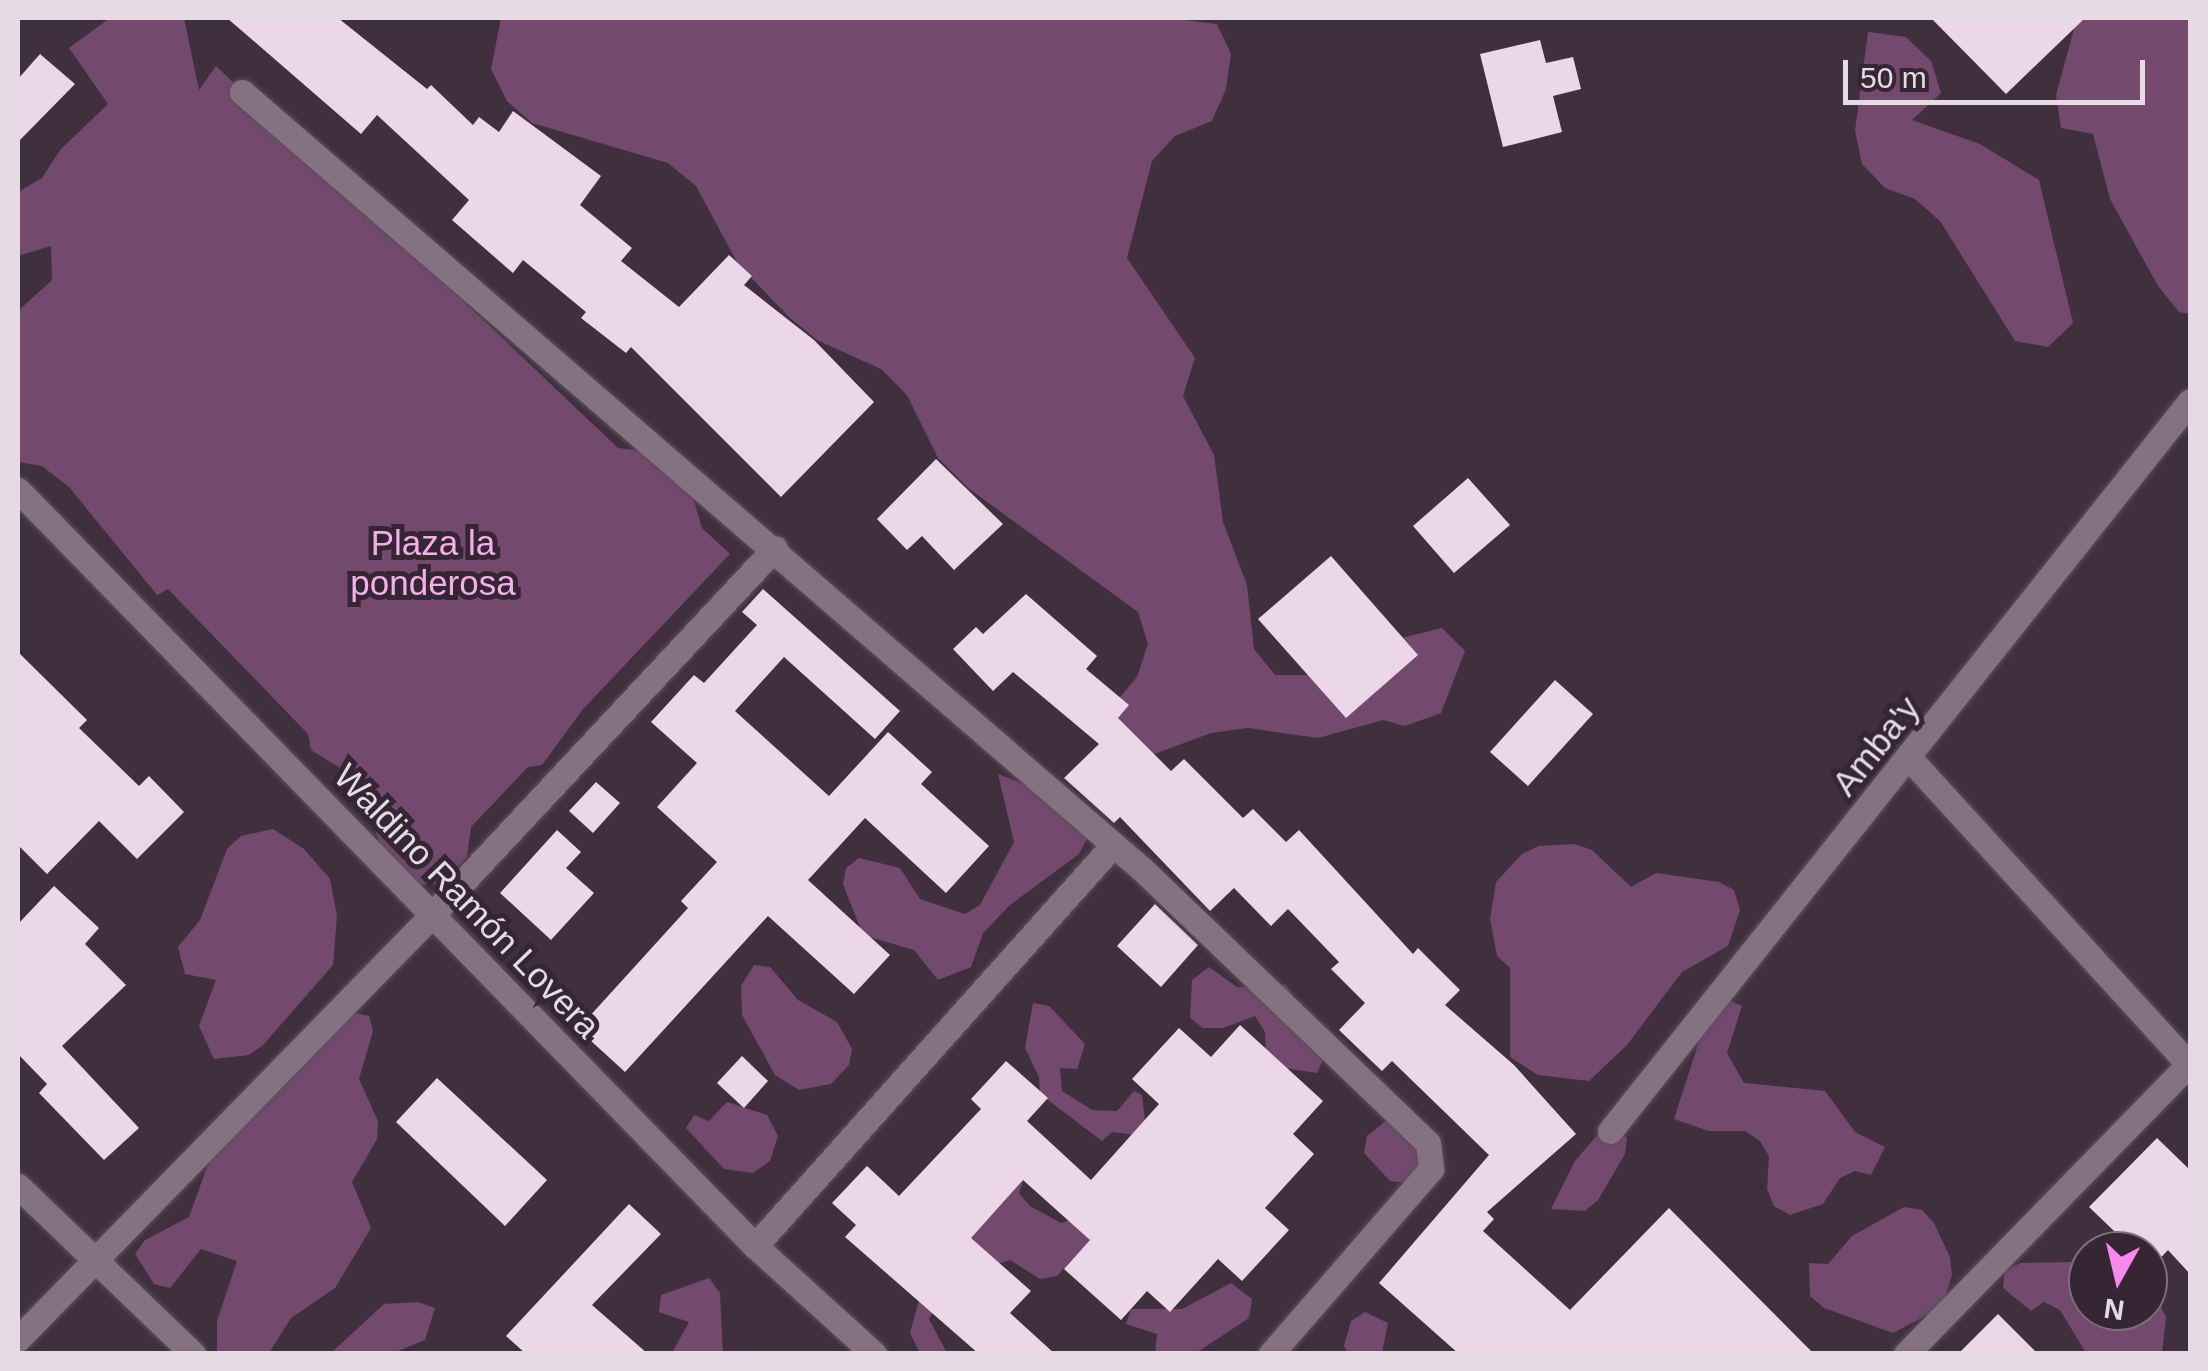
<!DOCTYPE html>
<meta charset="utf-8">
<style>
body{margin:0}
#map{position:relative;width:2208px;height:1371px;overflow:hidden;background:#40303e;font-family:Helvetica,sans-serif}
div>[style]{position:absolute}
[style*='--x']{left:calc(var(--x)*1px);top:calc(var(--y)*1px);width:calc(var(--w)*1px);rotate:calc(var(--a)*1deg)}
.green>*{inset:0;background:#73496e}
.building>*{inset:0;background:#ecd7e9}
.roads{filter:drop-shadow(0 0 2px #5c4f5a) drop-shadow(0 0 2px #5c4f5a)}
.minor>*{height:25px;margin:-12.5px;padding:0 12.5px;transform-origin:12.5px;border-radius:12.5px;background:#847181}
span{translate:-50% -50%;white-space:nowrap;text-align:center;line-height:1.15;-webkit-text-stroke:10px #362633;paint-order:stroke}
.park-label{font-size:35px;color:#f4afeb}
.street-label{font-size:35px;color:#e6dbe4}
.frame{position:absolute;inset:0;border:20px solid #e6dbe4;pointer-events:none}
.north{position:absolute;left:2068px;top:1231px;width:100px;height:100px;box-sizing:border-box;background:#362633;border:2px solid #7c6e7a;border-radius:50%;rotate:188deg;font-size:28px;font-weight:700;line-height:40px;text-align:center;color:#e6dbe4}
.north::after{content:'';display:block;margin:auto;width:35px;height:45px;background:#f788ec;clip-path:polygon(50% 0,100% 100%,50% 72%,0 100%)}
.scale{position:absolute;left:1843px;top:60px;width:302px;height:45px;box-sizing:border-box;border:5px solid #e6dbe4;border-top:0;padding-left:12px;font-size:30px;line-height:35px;white-space:nowrap;color:#e6dbe4;-webkit-text-stroke:8px #362633;paint-order:stroke}
</style>
<div id="map">
<div class="green">
<div style="clip-path:polygon(110px 18px,184px 18px,199px 90px,216px 66px,618px 448px,662px 453px,692px 494px,702px 528px,730px 554px,584px 708px,542px 765px,528px 767px,471px 827px,467px 857px,442px 884px,407px 885px,385px 856px,361px 794px,340px 768px,311px 750px,308px 734px,168px 589px,157px 595px,69px 487px,42px 466px,18px 462px,18px 311px,52px 280px,51px 246px,18px 256px,18px 192px,42px 178px,60px 150px,108px 104px,69px 48px)"></div>
<div style="clip-path:polygon(501px 18px,1169px 18px,1217px 24px,1231px 54px,1226px 89px,1212px 121px,1175px 136px,1152px 161px,1127px 258px,1195px 358px,1183px 396px,1214px 455px,1223px 522px,1247px 585px,1254px 649px,1275px 675px,1308px 675px,1370px 646px,1442px 628px,1465px 651px,1441px 713px,1405px 726px,1383px 720px,1318px 738px,1248px 728px,1211px 733px,1149px 756px,1122px 736px,1116px 702px,1137px 677px,1148px 644px,1138px 612px,968px 488px,938px 458px,907px 395px,881px 369px,817px 340px,789px 317px,738px 264px,696px 186px,668px 163px,532px 123px,507px 101px,491px 69px)"></div>
<div style="clip-path:polygon(2077px 18px,2190px 18px,2190px 314px,2179px 312px,2158px 286px,2110px 199px,2093px 134px,2061px 128px,2056px 95px)"></div>
<div style="clip-path:polygon(1868px 32px,1906px 37px,1931px 61px,1941px 93px,1912px 120px,1980px 144px,2039px 180px,2073px 323px,2048px 347px,2015px 341px,1940px 221px,1915px 199px,1885px 188px,1862px 164px,1855px 131px)"></div>
<div style="clip-path:polygon(998px 774px,1042px 791px,1083px 823px,1087px 839px,1079px 854px,1010px 905px,983px 933px,971px 967px,938px 980px,914px 950px,863px 935px,843px 884px,846px 868px,859px 858px,900px 868px,920px 899px,965px 914px,980px 905px,1014px 842px)"></div>
<div style="clip-path:polygon(273px 829px,304px 849px,330px 879px,337px 916px,333px 965px,263px 1045px,249px 1055px,214px 1059px,199px 1026px,216px 980px,185px 974px,178px 947px,200px 920px,227px 849px,241px 836px)"></div>
<div style="clip-path:polygon(1575px 844px,1592px 850px,1631px 887px,1656px 873px,1719px 882px,1734px 890px,1740px 910px,1728px 946px,1682px 972px,1627px 1045px,1589px 1081px,1538px 1075px,1510px 1057px,1510px 968px,1497px 956px,1490px 919px,1496px 882px,1522px 854px,1539px 846px)"></div>
<div style="clip-path:polygon(754px 965px,770px 967px,798px 1000px,837px 1022px,852px 1049px,849px 1065px,831px 1084px,799px 1090px,775px 1075px,742px 1015px,741px 986px)"></div>
<div style="clip-path:polygon(1209px 967px,1237px 987px,1286px 985px,1320px 1041px,1324px 1057px,1317px 1073px,1266px 1065px,1265px 1032px,1255px 1016px,1223px 1028px,1203px 1028px,1190px 1018px,1192px 980px)"></div>
<div style="clip-path:polygon(1726px 999px,1742px 1006px,1727px 1053px,1744px 1083px,1825px 1091px,1855px 1132px,1885px 1147px,1871px 1175px,1855px 1171px,1840px 1178px,1823px 1204px,1790px 1215px,1774px 1206px,1767px 1189px,1769px 1156px,1760px 1141px,1745px 1131px,1709px 1131px,1674px 1119px,1711px 1004px)"></div>
<div style="clip-path:polygon(1033px 1003px,1049px 1006px,1085px 1044px,1077px 1069px,1060px 1068px,1062px 1091px,1092px 1110px,1117px 1111px,1134px 1091px,1142px 1095px,1145px 1120px,1136px 1135px,1112px 1132px,1102px 1141px,1040px 1094px,1039px 1077px,1025px 1048px)"></div>
<div style="clip-path:polygon(337px 1009px,369px 1016px,373px 1031px,359px 1079px,378px 1121px,377px 1139px,352px 1182px,371px 1228px,335px 1288px,291px 1318px,269px 1353px,217px 1353px,217px 1321px,237px 1261px,201px 1249px,170px 1288px,154px 1284px,135px 1254px,145px 1240px,189px 1217px,212px 1153px)"></div>
<div style="clip-path:polygon(727px 1102px,767px 1115px,778px 1136px,770px 1161px,753px 1173px,724px 1169px,686px 1128px,694px 1115px,709px 1121px)"></div>
<div style="clip-path:polygon(1387px 1120px,1425px 1156px,1407px 1183px,1390px 1181px,1364px 1153px,1367px 1136px)"></div>
<div style="clip-path:polygon(1615px 1129px,1627px 1138px,1625px 1154px,1598px 1200px,1585px 1211px,1551px 1209px,1575px 1161px,1598px 1134px)"></div>
<div style="clip-path:polygon(1026px 1172px,1019px 1193px,1030px 1206px,1061px 1223px,1077px 1218px,1090px 1240px,1057px 1276px,1040px 1279px,1010px 1260px,994px 1265px,938px 1304px,929px 1319px,947px 1353px,920px 1353px,910px 1333px,919px 1300px,952px 1247px)"></div>
<div style="clip-path:polygon(1904px 1207px,1922px 1210px,1934px 1223px,1950px 1257px,1952px 1275px,1942px 1307px,1893px 1333px,1824px 1308px,1810px 1296px,1809px 1263px,1828px 1264px,1852px 1236px)"></div>
<div style="clip-path:polygon(2071px 1262px,2088px 1266px,2088px 1311px,2148px 1311px,2148px 1282px,2166px 1317px,2162px 1353px,2086px 1353px,2060px 1310px,2044px 1302px,2031px 1311px,2003px 1288px,2005px 1270px,2021px 1263px)"></div>
<div style="clip-path:polygon(709px 1278px,720px 1293px,723px 1353px,672px 1353px,689px 1322px,659px 1312px,661px 1295px)"></div>
<div style="clip-path:polygon(1231px 1283px,1252px 1299px,1249px 1318px,1196px 1353px,1155px 1353px,1157px 1334px,1126px 1324px,1131px 1309px,1182px 1309px)"></div>
<div style="clip-path:polygon(418px 1302px,435px 1308px,425px 1340px,393px 1353px,331px 1353px,384px 1304px)"></div>
<div style="clip-path:polygon(1365px 1312px,1388px 1323px,1382px 1353px,1348px 1353px,1344px 1346px,1351px 1321px)"></div>
</div>
<div class="building">
<div style="clip-path:polygon(227px 18px,338px 18px,427px 89px,431px 85px,473px 125px,479px 117px,499px 132px,513px 111px,601px 176px,580px 205px,632px 248px,621px 261px,679px 307px,729px 255px,752px 276px,744px 285px,814px 340px,874px 402px,781px 497px,631px 347px,626px 353px,581px 318px,586px 312px,523px 260px,513px 273px,452px 220px,469px 200px,377px 115px,361px 134px)"></div>
<div style="clip-path:polygon(1931px 18px,2085px 18px,2006px 94px)"></div>
<div style="clip-path:polygon(1540px 40px,1546px 63px,1573px 57px,1581px 89px,1553px 96px,1562px 132px,1503px 147px,1480px 54px)"></div>
<div style="clip-path:polygon(40px 54px,75px 84px,18px 142px,18px 79px)"></div>
<div style="clip-path:polygon(936px 459px,1003px 524px,954px 570px,922px 536px,907px 550px,877px 519px)"></div>
<div style="clip-path:polygon(1468px 478px,1510px 525px,1454px 573px,1413px 526px)"></div>
<div style="clip-path:polygon(1331px 556px,1418px 655px,1346px 718px,1258px 619px)"></div>
<div style="clip-path:polygon(763px 589px,900px 711px,875px 739px,784px 657px,735px 711px,829px 796px,888px 732px,932px 772px,921px 784px,989px 846px,946px 893px,865px 818px,808px 880px,890px 955px,854px 994px,768px 916px,625px 1072px,578px 1029px,688px 908px,681px 901px,717px 862px,657px 807px,697px 763px,651px 722px,694px 675px,704px 683px,757px 625px,742px 612px)"></div>
<div style="clip-path:polygon(1026px 594px,1097px 656px,1086px 669px,1129px 705px,1118px 718px,1171px 771px,1184px 759px,1243px 818px,1253px 809px,1286px 842px,1299px 830px,1413px 954px,1418px 948px,1460px 990px,1445px 1005px,1514px 1065px,1576px 1134px,1487px 1212px,1494px 1219px,1483px 1231px,1570px 1310px,1669px 1208px,1814px 1354px,1459px 1354px,1379px 1283px,1489px 1155px,1392px 1061px,1382px 1071px,1339px 1030px,1365px 1003px,1331px 969px,1339px 962px,1288px 909px,1271px 926px,1234px 888px,1210px 911px,1120px 817px,1114px 823px,1064px 778px,1099px 744px,1013px 672px,993px 691px,953px 649px,976px 627px,983px 634px)"></div>
<div style="clip-path:polygon(18px 652px,87px 720px,79px 728px,139px 786px,149px 776px,184px 812px,137px 859px,99px 821px,47px 874px,18px 845px)"></div>
<div style="clip-path:polygon(1555px 680px,1593px 714px,1528px 786px,1490px 752px)"></div>
<div style="clip-path:polygon(596px 782px,620px 803px,593px 833px,569px 811px)"></div>
<div style="clip-path:polygon(557px 830px,581px 852px,566px 868px,594px 893px,551px 940px,500px 893px)"></div>
<div style="clip-path:polygon(54px 886px,99px 928px,85px 944px,126px 985px,62px 1046px,139px 1128px,104px 1160px,39px 1093px,47px 1084px,18px 1054px,18px 924px)"></div>
<div style="clip-path:polygon(1155px 904px,1198px 945px,1161px 987px,1117px 946px)"></div>
<div style="clip-path:polygon(1240px 1025px,1323px 1101px,1293px 1134px,1314px 1154px,1265px 1208px,1289px 1230px,1242px 1281px,1218px 1259px,1170px 1312px,1147px 1291px,1121px 1320px,1064px 1269px,1090px 1240px,1023px 1180px,971px 1238px,1031px 1291px,1010px 1313px,1055px 1354px,979px 1354px,845px 1237px,856px 1225px,832px 1203px,867px 1166px,899px 1196px,981px 1109px,971px 1099px,1006px 1061px,1048px 1098px,1027px 1121px,1091px 1180px,1159px 1104px,1132px 1079px,1179px 1028px,1211px 1057px)"></div>
<div style="clip-path:polygon(742px 1056px,768px 1081px,744px 1108px,717px 1083px)"></div>
<div style="clip-path:polygon(437px 1078px,547px 1180px,505px 1226px,396px 1122px)"></div>
<div style="clip-path:polygon(2157px 1138px,2190px 1170px,2190px 1274px,2168px 1250px,2152px 1267px,2148px 1251px,2135px 1251px,2089px 1207px)"></div>
<div style="clip-path:polygon(629px 1204px,661px 1234px,592px 1305px,648px 1354px,526px 1354px,506px 1336px)"></div>
<div style="clip-path:polygon(1998px 1314px,2038px 1354px,1958px 1354px)"></div>
</div>
<div class="roads">
<div class="minor">
<div style="--x:242;--y:92;--w:1189;--a:40.81"></div>
<div style="--x:1142;--y:869;--w:396;--a:43.8"></div>
<div style="--x:1428;--y:1143;--w:26;--a:83"></div>
<div style="--x:1431;--y:1169;--w:245;--a:130.9"></div>
<div style="--x:18;--y:490;--w:1056;--a:45.73"></div>
<div style="--x:755;--y:1246;--w:161;--a:42.2"></div>
<div style="--x:1911;--y:760;--w:414;--a:47.6"></div>
<div style="--x:1610;--y:1131;--w:932;--a:-51.53"></div>
<div style="--x:18;--y:1186;--w:243;--a:43.8"></div>
<div style="--x:755;--y:1246;--w:538;--a:-48.24"></div>
<div style="--x:18;--y:1339;--w:593;--a:-45.68"></div>
<div style="--x:432;--y:915;--w:502;--a:-46.94"></div>
<div style="--x:1906;--y:1354;--w:405;--a:-45.7"></div>
</div>
</div>
<div class="park-label">
<span style="left:433px;top:563px">Plaza la<br>ponderosa</span>
</div>
<div class="street-label">
<span style="left:1876px;top:746px;rotate:-51deg">Amba'y</span>
<span style="left:467px;top:901px;rotate:46deg">Waldino Ramón Lovera</span>
</div>
<div class="frame"></div>
<div class="north">N</div>
<div class="scale">50 m</div>
</div>
